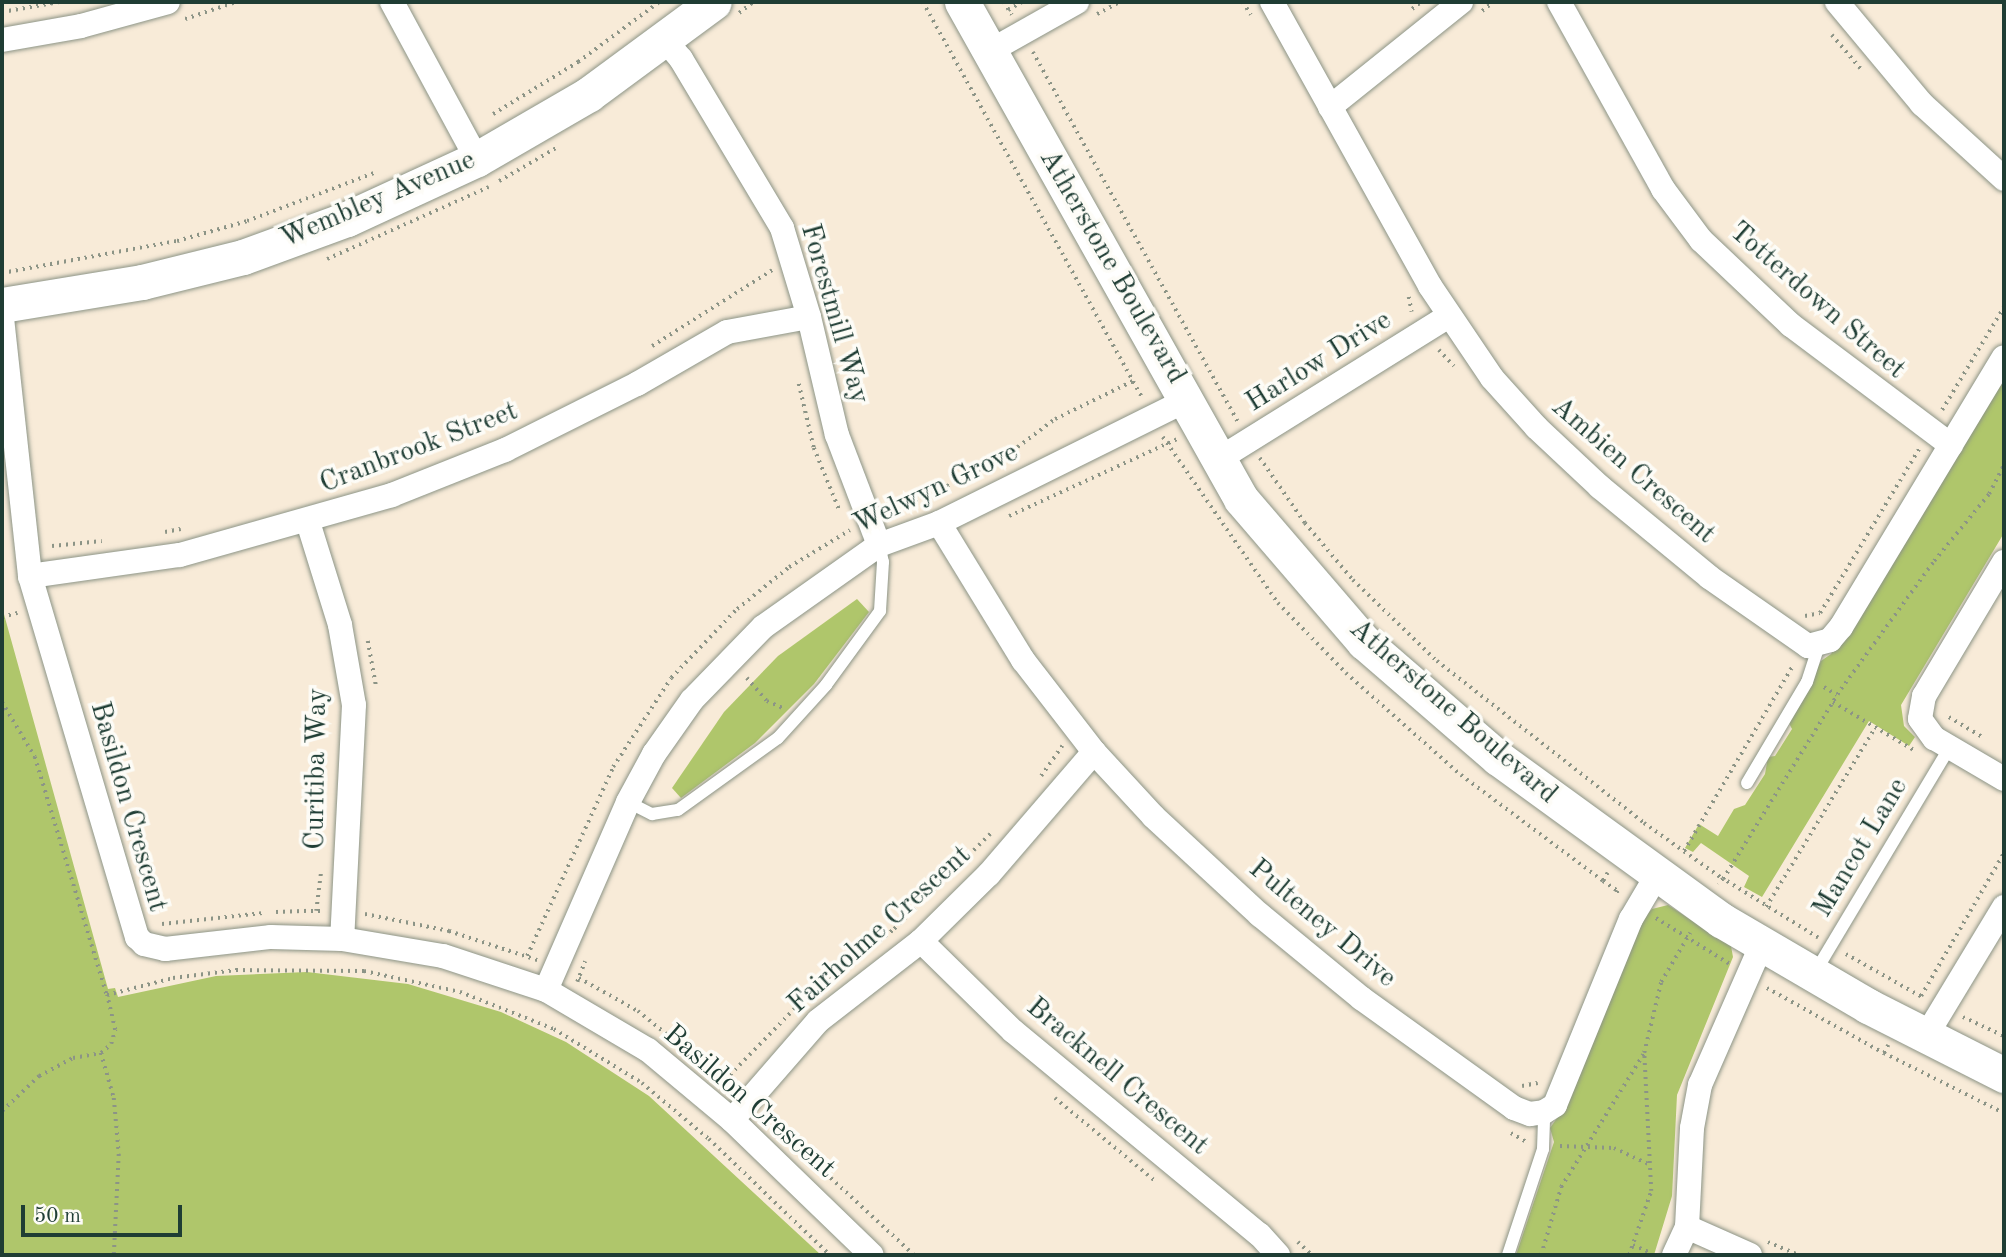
<!DOCTYPE html>
<style>
body{margin:0}
#map{position:relative;width:2006px;height:1257px;overflow:hidden;background:#f8ebd8;font-family:"Old Standard TT",serif}
div>[style]{position:absolute}
[style*='--x']{left:calc(var(--x)*1px);top:calc(var(--y)*1px);width:calc(var(--w)*1px);rotate:calc(var(--a)*1deg)}
.green>*{inset:0;background:#afc66b}
.path>*{height:3.5px;margin-top:-1.75px;transform-origin:0;background:repeating-linear-gradient(90deg,#8c9486 0 2px,transparent 0 7px)}
.roads{filter:drop-shadow(0 0 2px #8c9486) drop-shadow(0 0 2px #8c9486)}
.lane>*{height:12px;margin:-6px;padding:0 6px;transform-origin:6px;border-radius:6px;background:#fff}
.street>*{height:24px;margin:-12px;padding:0 12px;transform-origin:12px;border-radius:12px;background:#fff}
.secondary>*{height:35px;margin:-17.5px;padding:0 17.5px;transform-origin:17.5px;border-radius:17.5px;background:#fff}
span{translate:-50% -50%;white-space:nowrap;text-align:center;line-height:1.15;-webkit-text-stroke:7px #fdfcf7;paint-order:stroke}
.street-label{font-size:28px;color:#1f3d34}
.frame{position:absolute;inset:0;border:4px solid #1f3d34;pointer-events:none}
.scale{position:absolute;left:21px;top:1205px;width:161px;height:32px;box-sizing:border-box;border:4px solid #1f3d34;border-top:0;padding-left:9px;font-size:21px;line-height:24px;white-space:nowrap;color:#1f3d34;-webkit-text-stroke:5px #fdfcf7;paint-order:stroke}
</style>
<div id="map">
<div class="green">
<div style="clip-path:polygon(2004px 369px,2004px 533px,1901px 705px,1904px 726px,1915px 737px,1909px 746px,1869px 721px,1762px 897px,1744px 887px,1749px 876px,1701px 843px,1693px 852px,1685px 848px,1699px 824px,1718px 836px,1734px 809px,1745px 805px,1765px 774px,1768px 757px,1775px 756px,1792px 729px,1789px 723px,1821px 661px,1831px 654px)"></div>
<div style="clip-path:polygon(857px 599px,869px 612px,814px 684px,755px 743px,681px 798px,672px 788px,724px 712px,778px 656px)"></div>
<div style="clip-path:polygon(2px 607px,108px 989px,115px 988px,118px 997px,216px 976px,307px 972px,408px 984px,501px 1012px,566px 1042px,649px 1096px,821px 1255px,2px 1255px)"></div>
<div style="clip-path:polygon(1668px 905px,1731px 946px,1733px 957px,1677px 1095px,1672px 1196px,1654px 1255px,1516px 1255px,1554px 1142px,1550px 1128px,1562px 1111px,1639px 923px,1652px 909px)"></div>
</div>
<div class="path">
<div style="--x:923;--y:2;--w:454;--a:61"></div>
<div style="--x:1004;--y:2;--w:15;--a:58"></div>
<div style="--x:1243;--y:2;--w:15;--a:58"></div>
<div style="--x:1412;--y:9;--w:11;--a:-38"></div>
<div style="--x:1008;--y:10;--w:16;--a:-30"></div>
<div style="--x:1482;--y:11;--w:14;--a:-39"></div>
<div style="--x:2;--y:12;--w:58;--a:-10"></div>
<div style="--x:739;--y:13;--w:18;--a:-38"></div>
<div style="--x:1097;--y:14;--w:26;--a:-28"></div>
<div style="--x:185;--y:19;--w:54;--a:-18.4"></div>
<div style="--x:1832;--y:35;--w:45;--a:49.5"></div>
<div style="--x:1033;--y:52;--w:423;--a:61"></div>
<div style="--x:493;--y:114;--w:100;--a:-31.5"></div>
<div style="--x:578;--y:62;--w:101;--a:-36.5"></div>
<div style="--x:499;--y:181;--w:66;--a:-30.1"></div>
<div style="--x:327;--y:259;--w:177;--a:-24"></div>
<div style="--x:2;--y:273;--w:178;--a:-10.4"></div>
<div style="--x:177;--y:241;--w:73;--a:-15.9"></div>
<div style="--x:247;--y:221;--w:136;--a:-20.7"></div>
<div style="--x:822;--y:273;--w:20;--a:75"></div>
<div style="--x:1409;--y:297;--w:15;--a:79"></div>
<div style="--x:652;--y:346;--w:142;--a:-32.3"></div>
<div style="--x:1439;--y:350;--w:22;--a:47"></div>
<div style="--x:799;--y:384;--w:66;--a:76.8"></div>
<div style="--x:814;--y:448;--w:66;--a:67.7"></div>
<div style="--x:1942;--y:410;--w:120;--a:-59"></div>
<div style="--x:1163;--y:437;--w:202;--a:55.3"></div>
<div style="--x:1278;--y:603;--w:98;--a:45.8"></div>
<div style="--x:1346;--y:673;--w:154;--a:41.6"></div>
<div style="--x:1461;--y:775;--w:177;--a:36.7"></div>
<div style="--x:1260;--y:458;--w:79;--a:55.3"></div>
<div style="--x:1305;--y:523;--w:75;--a:49.9"></div>
<div style="--x:1353;--y:580;--w:117;--a:44"></div>
<div style="--x:1437;--y:661;--w:263;--a:38"></div>
<div style="--x:1644;--y:823;--w:97;--a:35.3"></div>
<div style="--x:1723;--y:879;--w:7;--a:124"></div>
<div style="--x:896;--y:509;--w:109;--a:-24.4"></div>
<div style="--x:995;--y:464;--w:75;--a:-36.9"></div>
<div style="--x:1055;--y:419;--w:87;--a:-26"></div>
<div style="--x:1009;--y:516;--w:185;--a:-24.6"></div>
<div style="--x:165;--y:532;--w:16;--a:-11"></div>
<div style="--x:52;--y:546;--w:50;--a:-5.7"></div>
<div style="--x:1805;--y:616;--w:15;--a:-11"></div>
<div style="--x:1820;--y:613;--w:192;--a:-58.9"></div>
<div style="--x:2;--y:617;--w:16;--a:-15"></div>
<div style="--x:368;--y:641;--w:45;--a:79.7"></div>
<div style="--x:747;--y:678;--w:30;--a:49"></div>
<div style="--x:767;--y:701;--w:17;--a:24"></div>
<div style="--x:1824;--y:687;--w:15;--a:32"></div>
<div style="--x:2;--y:702;--w:64;--a:59"></div>
<div style="--x:35;--y:757;--w:249;--a:73.2"></div>
<div style="--x:1833;--y:702;--w:94;--a:30.7"></div>
<div style="--x:1949;--y:717;--w:41;--a:31"></div>
<div style="--x:1041;--y:776;--w:37;--a:-55"></div>
<div style="--x:1684;--y:851;--w:213;--a:-59.6"></div>
<div style="--x:1608;--y:873;--w:9;--a:122"></div>
<div style="--x:1603;--y:881;--w:18;--a:34"></div>
<div style="--x:1618;--y:891;--w:4;--a:117"></div>
<div style="--x:1766;--y:907;--w:210;--a:-58.7"></div>
<div style="--x:311;--y:911;--w:12;--a:0"></div>
<div style="--x:316;--y:911;--w:40;--a:-82.9"></div>
<div style="--x:276;--y:912;--w:34;--a:-2"></div>
<div style="--x:365;--y:914;--w:86;--a:11.4"></div>
<div style="--x:449;--y:931;--w:93;--a:18.2"></div>
<div style="--x:1656;--y:918;--w:87;--a:31.9"></div>
<div style="--x:162;--y:924;--w:103;--a:-6.2"></div>
<div style="--x:1818;--y:938;--w:112;--a:-148.2"></div>
<div style="--x:1723;--y:879;--w:224;--a:-58.2"></div>
<div style="--x:1841;--y:689;--w:158;--a:-54"></div>
<div style="--x:1934;--y:561;--w:87;--a:-50.6"></div>
<div style="--x:1989;--y:494;--w:34;--a:-63"></div>
<div style="--x:1846;--y:954;--w:90;--a:29.4"></div>
<div style="--x:527;--y:956;--w:208;--a:-65.5"></div>
<div style="--x:613;--y:767;--w:106;--a:-56.9"></div>
<div style="--x:671;--y:678;--w:95;--a:-46.3"></div>
<div style="--x:737;--y:609;--w:67;--a:-38.9"></div>
<div style="--x:789;--y:567;--w:71;--a:-31.2"></div>
<div style="--x:579;--y:978;--w:68;--a:29.2"></div>
<div style="--x:638;--y:1011;--w:121;--a:39"></div>
<div style="--x:577;--y:982;--w:22;--a:-69"></div>
<div style="--x:1767;--y:988;--w:134;--a:29.1"></div>
<div style="--x:1884;--y:1053;--w:9;--a:-63"></div>
<div style="--x:1921;--y:996;--w:165;--a:-59.9"></div>
<div style="--x:1963;--y:1017;--w:45;--a:24.9"></div>
<div style="--x:101;--y:1053;--w:47;--a:73.9"></div>
<div style="--x:114;--y:1098;--w:56;--a:84.9"></div>
<div style="--x:119;--y:1154;--w:101;--a:92.8"></div>
<div style="--x:1884;--y:1053;--w:134;--a:26.6"></div>
<div style="--x:725;--y:1080;--w:103;--a:-45.8"></div>
<div style="--x:797;--y:1006;--w:124;--a:-38.4"></div>
<div style="--x:894;--y:929;--w:138;--a:-44.7"></div>
<div style="--x:1522;--y:1086;--w:16;--a:-11"></div>
<div style="--x:1055;--y:1098;--w:129;--a:39.6"></div>
<div style="--x:2;--y:1111;--w:51;--a:-43.4"></div>
<div style="--x:39;--y:1076;--w:38;--a:-28"></div>
<div style="--x:73;--y:1058;--w:28;--a:-10"></div>
<div style="--x:101;--y:1053;--w:13;--a:-42"></div>
<div style="--x:111;--y:1044;--w:15;--a:-74"></div>
<div style="--x:115;--y:1030;--w:36;--a:-103"></div>
<div style="--x:107;--y:995;--w:68;--a:-14.4"></div>
<div style="--x:173;--y:978;--w:64;--a:-7.2"></div>
<div style="--x:236;--y:970;--w:128;--a:0.4"></div>
<div style="--x:364;--y:971;--w:98;--a:12.3"></div>
<div style="--x:460;--y:992;--w:101;--a:21.5"></div>
<div style="--x:554;--y:1029;--w:103;--a:31.5"></div>
<div style="--x:642;--y:1083;--w:87;--a:39.9"></div>
<div style="--x:709;--y:1139;--w:168;--a:43.8"></div>
<div style="--x:764;--y:1116;--w:205;--a:42.8"></div>
<div style="--x:1511;--y:1133;--w:20;--a:30"></div>
<div style="--x:1560;--y:1146;--w:54;--a:2.1"></div>
<div style="--x:1614;--y:1148;--w:38;--a:25"></div>
<div style="--x:1298;--y:1242;--w:19;--a:43"></div>
<div style="--x:1768;--y:1242;--w:33;--a:23"></div>
<div style="--x:1633;--y:1245;--w:20;--a:24"></div>
<div style="--x:1541;--y:1255;--w:71;--a:-73.6"></div>
<div style="--x:1561;--y:1187;--w:158;--a:-58.2"></div>
<div style="--x:1629;--y:1255;--w:68;--a:-71"></div>
<div style="--x:1651;--y:1191;--w:138;--a:-92.9"></div>
<div style="--x:1644;--y:1053;--w:73;--a:-76.5"></div>
<div style="--x:1661;--y:982;--w:57;--a:-59.4"></div>
</div>
<div class="roads">
<div class="lane">
<div style="--x:1747;--y:783;--w:117;--a:-59.3"></div>
<div style="--x:1807;--y:682;--w:38;--a:-72"></div>
<div style="--x:628;--y:802;--w:27;--a:27"></div>
<div style="--x:652;--y:814;--w:26;--a:-9"></div>
<div style="--x:678;--y:810;--w:123;--a:-35.8"></div>
<div style="--x:778;--y:738;--w:72;--a:-47.8"></div>
<div style="--x:826;--y:685;--w:92;--a:-53.9"></div>
<div style="--x:880;--y:611;--w:49;--a:-86.5"></div>
<div style="--x:883;--y:562;--w:17;--a:-103"></div>
<div style="--x:1814;--y:974;--w:265;--a:-59.1"></div>
<div style="--x:1508;--y:1255;--w:112;--a:-71.7"></div>
<div style="--x:1543;--y:1149;--w:37;--a:-88"></div>
</div>
<div class="street">
<div style="--x:392;--y:2;--w:179;--a:61.6"></div>
<div style="--x:1272;--y:2;--w:325;--a:60.9"></div>
<div style="--x:1430;--y:286;--w:111;--a:56"></div>
<div style="--x:1492;--y:378;--w:67;--a:48"></div>
<div style="--x:1537;--y:428;--w:86;--a:43.1"></div>
<div style="--x:1600;--y:487;--w:141;--a:39.5"></div>
<div style="--x:1709;--y:577;--w:121;--a:34.9"></div>
<div style="--x:1808;--y:646;--w:23;--a:-15"></div>
<div style="--x:1830;--y:640;--w:17;--a:-50"></div>
<div style="--x:1841;--y:627;--w:315;--a:-58.9"></div>
<div style="--x:1559;--y:2;--w:214;--a:60.9"></div>
<div style="--x:1663;--y:189;--w:64;--a:53.3"></div>
<div style="--x:1701;--y:240;--w:124;--a:43.4"></div>
<div style="--x:1791;--y:325;--w:200;--a:36.9"></div>
<div style="--x:1837;--y:2;--w:133;--a:50.2"></div>
<div style="--x:1922;--y:104;--w:111;--a:42.4"></div>
<div style="--x:2;--y:40;--w:80;--a:-10"></div>
<div style="--x:81;--y:26;--w:90;--a:-15.4"></div>
<div style="--x:665;--y:40;--w:25;--a:50"></div>
<div style="--x:681;--y:59;--w:197;--a:59.1"></div>
<div style="--x:782;--y:228;--w:93;--a:73.1"></div>
<div style="--x:809;--y:317;--w:121;--a:76.7"></div>
<div style="--x:837;--y:435;--w:118;--a:69.1"></div>
<div style="--x:990;--y:51;--w:100;--a:-29.4"></div>
<div style="--x:1330;--y:107;--w:168;--a:-38.7"></div>
<div style="--x:2;--y:318;--w:260;--a:83.8"></div>
<div style="--x:30;--y:576;--w:377;--a:73.5"></div>
<div style="--x:137;--y:937;--w:10;--a:45"></div>
<div style="--x:144;--y:944;--w:22;--a:13"></div>
<div style="--x:165;--y:949;--w:107;--a:-6.5"></div>
<div style="--x:271;--y:937;--w:71;--a:1.6"></div>
<div style="--x:342;--y:939;--w:102;--a:9.6"></div>
<div style="--x:443;--y:956;--w:108;--a:18.3"></div>
<div style="--x:546;--y:990;--w:118;--a:30.5"></div>
<div style="--x:648;--y:1050;--w:109;--a:39.8"></div>
<div style="--x:732;--y:1120;--w:194;--a:44"></div>
<div style="--x:1219;--y:459;--w:271;--a:-31.9"></div>
<div style="--x:308;--y:522;--w:108;--a:72.7"></div>
<div style="--x:340;--y:625;--w:81;--a:80.1"></div>
<div style="--x:354;--y:705;--w:234;--a:92.9"></div>
<div style="--x:939;--y:523;--w:161;--a:58.5"></div>
<div style="--x:1023;--y:660;--w:116;--a:52.3"></div>
<div style="--x:1094;--y:752;--w:88;--a:47.3"></div>
<div style="--x:1154;--y:817;--w:144;--a:42.8"></div>
<div style="--x:1260;--y:915;--w:131;--a:39.4"></div>
<div style="--x:1361;--y:998;--w:188;--a:35.7"></div>
<div style="--x:1514;--y:1108;--w:17;--a:21"></div>
<div style="--x:1530;--y:1114;--w:14;--a:-8"></div>
<div style="--x:1544;--y:1112;--w:13;--a:-32"></div>
<div style="--x:1555;--y:1105;--w:201;--a:-67.8"></div>
<div style="--x:1631;--y:919;--w:51;--a:-59.4"></div>
<div style="--x:2004;--y:562;--w:156;--a:120.8"></div>
<div style="--x:1924;--y:696;--w:23;--a:100"></div>
<div style="--x:1920;--y:719;--w:24;--a:54"></div>
<div style="--x:1934;--y:738;--w:81;--a:30.4"></div>
<div style="--x:30;--y:576;--w:151;--a:-8"></div>
<div style="--x:180;--y:555;--w:220;--a:-15.8"></div>
<div style="--x:392;--y:495;--w:122;--a:-21.7"></div>
<div style="--x:505;--y:450;--w:148;--a:-26.6"></div>
<div style="--x:637;--y:384;--w:104;--a:-30"></div>
<div style="--x:727;--y:332;--w:83;--a:-10.4"></div>
<div style="--x:921;--y:941;--w:129;--a:44.4"></div>
<div style="--x:1013;--y:1031;--w:320;--a:39.6"></div>
<div style="--x:1260;--y:1235;--w:27;--a:48"></div>
<div style="--x:546;--y:990;--w:205;--a:-66.4"></div>
<div style="--x:628;--y:802;--w:55;--a:-61.6"></div>
<div style="--x:654;--y:754;--w:66;--a:-54.9"></div>
<div style="--x:692;--y:700;--w:102;--a:-45.8"></div>
<div style="--x:763;--y:627;--w:142;--a:-35.3"></div>
<div style="--x:879;--y:545;--w:64;--a:-20.1"></div>
<div style="--x:939;--y:523;--w:277;--a:-26.4"></div>
<div style="--x:1926;--y:1036;--w:151;--a:-58.8"></div>
<div style="--x:732;--y:1120;--w:131;--a:-49"></div>
<div style="--x:818;--y:1021;--w:130;--a:-37.8"></div>
<div style="--x:921;--y:941;--w:95;--a:-44.6"></div>
<div style="--x:989;--y:874;--w:161;--a:-49.3"></div>
<div style="--x:1687;--y:1227;--w:69;--a:24"></div>
<div style="--x:1674;--y:1255;--w:31;--a:-65"></div>
<div style="--x:1687;--y:1227;--w:99;--a:-87.1"></div>
<div style="--x:1692;--y:1128;--w:44;--a:-79.5"></div>
<div style="--x:1700;--y:1085;--w:154;--a:-66.3"></div>
</div>
<div class="secondary">
<div style="--x:962;--y:2;--w:570;--a:60.69"></div>
<div style="--x:1241;--y:499;--w:189;--a:49.3"></div>
<div style="--x:1364;--y:642;--w:177;--a:40.9"></div>
<div style="--x:1498;--y:758;--w:276;--a:36"></div>
<div style="--x:1721;--y:920;--w:170;--a:30.3"></div>
<div style="--x:1868;--y:1006;--w:153;--a:26.9"></div>
<div style="--x:2;--y:305;--w:142;--a:-9.3"></div>
<div style="--x:142;--y:282;--w:104;--a:-13.9"></div>
<div style="--x:243;--y:257;--w:111;--a:-20.1"></div>
<div style="--x:347;--y:219;--w:143;--a:-24.8"></div>
<div style="--x:477;--y:159;--w:129;--a:-30.1"></div>
<div style="--x:589;--y:94;--w:155;--a:-36.4"></div>
</div>
</div>
<div class="street-label">
<span style="left:378px;top:200px;rotate:-23deg">Wembley Avenue</span>
<span style="left:1112px;top:267px;rotate:60deg">Atherstone Boulevard</span>
<span style="left:1817px;top:301px;rotate:41deg">Totterdown Street</span>
<span style="left:834px;top:314px;rotate:74deg">Forestmill Way</span>
<span style="left:1319px;top:362px;rotate:-32deg">Harlow Drive</span>
<span style="left:419px;top:448px;rotate:-21deg">Cranbrook Street</span>
<span style="left:1633px;top:471px;rotate:41deg">Ambien Crescent</span>
<span style="left:936px;top:489px;rotate:-25deg">Welwyn Grove</span>
<span style="left:1453px;top:712px;rotate:41deg">Atherstone Boulevard</span>
<span style="left:317px;top:769px;rotate:-89deg">Curitiba Way</span>
<span style="left:128px;top:807px;rotate:74deg">Basildon Crescent</span>
<span style="left:1861px;top:848px;rotate:-59deg">Mancot Lane</span>
<span style="left:1322px;top:924px;rotate:40deg">Pulteney Drive</span>
<span style="left:880px;top:930px;rotate:-42deg">Fairholme Crescent</span>
<span style="left:1117px;top:1077px;rotate:40deg">Bracknell Crescent</span>
<span style="left:749px;top:1102px;rotate:41deg">Basildon Crescent</span>
</div>
<div class="frame"></div>
<div class="scale">50 m</div>
</div>
